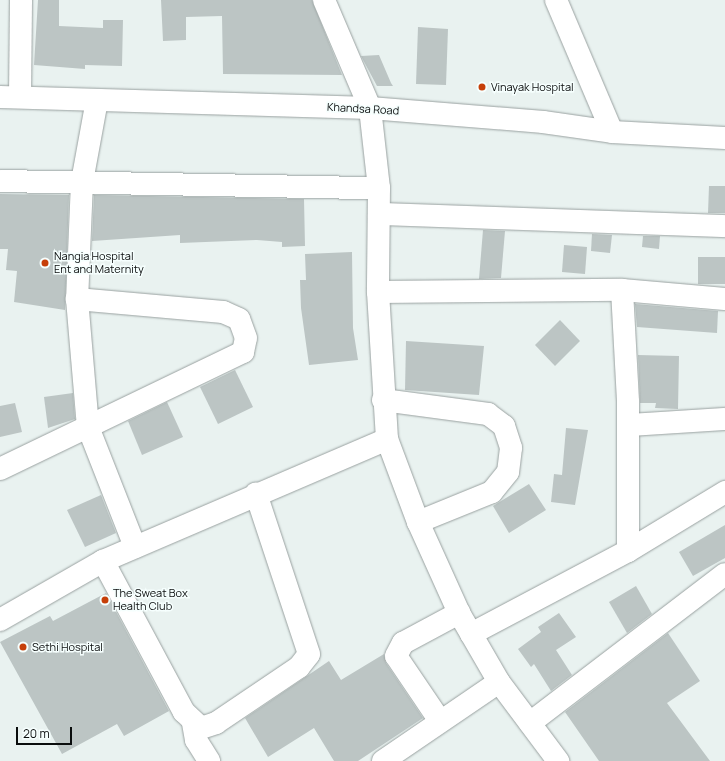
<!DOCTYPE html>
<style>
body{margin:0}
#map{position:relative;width:725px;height:761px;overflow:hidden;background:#e9f2f0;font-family:Manrope,sans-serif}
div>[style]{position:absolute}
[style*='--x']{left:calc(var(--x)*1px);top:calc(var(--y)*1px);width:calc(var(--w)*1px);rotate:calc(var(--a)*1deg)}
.building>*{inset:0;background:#bcc5c4}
.roads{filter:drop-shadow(0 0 1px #99a1a0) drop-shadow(0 0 1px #99a1a0)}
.minor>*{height:22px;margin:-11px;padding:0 11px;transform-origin:11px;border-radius:11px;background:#fff}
.dots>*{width:11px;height:11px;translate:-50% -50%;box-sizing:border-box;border:2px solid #f6fffe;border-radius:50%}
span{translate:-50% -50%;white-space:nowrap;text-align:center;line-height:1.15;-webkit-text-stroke:3px #f6fffe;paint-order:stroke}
.poi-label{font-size:11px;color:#0a0d0d}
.left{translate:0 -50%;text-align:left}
.street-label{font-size:11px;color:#0a0d0d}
.scale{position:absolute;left:16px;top:727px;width:56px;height:18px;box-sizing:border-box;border:2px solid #0a0d0d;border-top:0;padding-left:5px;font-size:12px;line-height:14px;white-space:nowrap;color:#0a0d0d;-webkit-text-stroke:3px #f6fffe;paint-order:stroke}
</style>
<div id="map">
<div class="building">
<div style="clip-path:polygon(38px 0,59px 0,59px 26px,103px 28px,103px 20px,123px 20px,122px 66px,85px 65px,85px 69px,34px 65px)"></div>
<div style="clip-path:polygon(161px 0,312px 0,342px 75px,223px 74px,222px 16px,186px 17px,186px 40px,163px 41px)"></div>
<div style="clip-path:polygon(418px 27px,448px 29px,446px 85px,416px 84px)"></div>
<div style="clip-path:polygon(379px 55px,391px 83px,393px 86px,377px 86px,361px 56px)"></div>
<div style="clip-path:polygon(709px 186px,725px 186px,725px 213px,708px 213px)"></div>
<div style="clip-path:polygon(0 194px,69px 195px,65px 310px,14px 302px,17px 271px,6px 270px,8px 249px,0 249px)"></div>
<div style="clip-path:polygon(94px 195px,304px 199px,305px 246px,282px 247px,282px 242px,257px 240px,180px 243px,180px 235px,92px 241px)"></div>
<div style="clip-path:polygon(483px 230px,505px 231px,501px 278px,479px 279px)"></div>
<div style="clip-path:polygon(592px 234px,612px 235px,610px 253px,591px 251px)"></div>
<div style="clip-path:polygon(643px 236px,660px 236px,659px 249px,642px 247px)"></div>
<div style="clip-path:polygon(564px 245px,587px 247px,585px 274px,562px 272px)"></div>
<div style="clip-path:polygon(352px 252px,353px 328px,358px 360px,309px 365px,301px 308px,300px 280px,306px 280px,305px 254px)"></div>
<div style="clip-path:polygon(698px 257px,725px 257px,725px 284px,698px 284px)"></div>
<div style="clip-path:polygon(635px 304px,718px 311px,717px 333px,637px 327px)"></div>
<div style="clip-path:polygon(560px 320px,580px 341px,555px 366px,535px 345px)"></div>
<div style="clip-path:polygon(406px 341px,484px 346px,479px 395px,405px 390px)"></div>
<div style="clip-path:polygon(638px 355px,679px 356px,678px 409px,655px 408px,656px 403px,640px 403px)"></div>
<div style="clip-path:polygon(235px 370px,253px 407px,218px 424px,200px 387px)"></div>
<div style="clip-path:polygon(73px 393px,75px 419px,48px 428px,44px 397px)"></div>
<div style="clip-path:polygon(167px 402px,183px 437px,142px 455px,128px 421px)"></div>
<div style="clip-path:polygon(15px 403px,22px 432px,0 437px,0 406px)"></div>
<div style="clip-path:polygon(566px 428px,588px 430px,575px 505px,551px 502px,554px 474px,562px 475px)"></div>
<div style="clip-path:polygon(529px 484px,546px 510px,509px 533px,493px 506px)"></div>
<div style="clip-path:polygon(101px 495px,116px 533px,85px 547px,67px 510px)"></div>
<div style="clip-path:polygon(725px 525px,725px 558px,693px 576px,679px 552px)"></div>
<div style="clip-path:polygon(636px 586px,652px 614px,627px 633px,609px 602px)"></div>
<div style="clip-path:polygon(106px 593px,169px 711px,124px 736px,117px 724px,62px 754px,0 642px,50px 616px,53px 621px)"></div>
<div style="clip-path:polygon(559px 613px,576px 637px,556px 650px,572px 675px,551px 691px,534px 664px,531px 667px,518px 649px,541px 632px,538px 627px)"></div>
<div style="clip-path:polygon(668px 633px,700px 681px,667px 703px,710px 761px,599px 761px,565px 712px)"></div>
<div style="clip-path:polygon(384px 654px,386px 663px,423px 718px,358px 761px,334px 761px,314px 728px,268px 757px,245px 718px,329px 661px,341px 680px)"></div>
</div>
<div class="roads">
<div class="minor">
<div style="--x:324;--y:0;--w:117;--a:66.9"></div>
<div style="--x:370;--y:108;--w:81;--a:83.6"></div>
<div style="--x:379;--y:188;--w:104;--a:90.6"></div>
<div style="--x:378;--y:292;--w:147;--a:86.5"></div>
<div style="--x:387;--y:439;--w:89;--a:69.5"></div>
<div style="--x:418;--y:522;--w:100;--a:65.7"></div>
<div style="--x:459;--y:613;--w:80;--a:59.9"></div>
<div style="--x:499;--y:682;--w:99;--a:53.2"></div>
<div style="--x:556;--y:0;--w:143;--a:67"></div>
<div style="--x:0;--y:97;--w:370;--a:1.7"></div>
<div style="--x:370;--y:108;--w:174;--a:4.6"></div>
<div style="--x:543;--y:122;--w:70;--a:8.2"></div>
<div style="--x:612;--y:132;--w:113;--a:3"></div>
<div style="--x:20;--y:97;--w:97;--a:-89.4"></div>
<div style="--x:97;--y:100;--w:83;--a:100.4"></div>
<div style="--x:82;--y:182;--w:117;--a:92.4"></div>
<div style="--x:77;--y:299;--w:128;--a:85.1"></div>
<div style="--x:88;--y:427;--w:129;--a:68.6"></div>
<div style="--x:0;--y:181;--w:379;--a:1.1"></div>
<div style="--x:379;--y:214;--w:346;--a:2"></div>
<div style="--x:622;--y:290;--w:112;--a:86.9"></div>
<div style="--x:628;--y:402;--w:149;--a:90"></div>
<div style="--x:378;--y:292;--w:244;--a:-0.5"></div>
<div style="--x:622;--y:290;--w:103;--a:5"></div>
<div style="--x:383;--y:400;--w:106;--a:7.6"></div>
<div style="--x:488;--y:414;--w:20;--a:37"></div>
<div style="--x:504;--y:426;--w:23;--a:72"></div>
<div style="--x:511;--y:448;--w:24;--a:97"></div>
<div style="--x:508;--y:472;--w:26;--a:129"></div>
<div style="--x:492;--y:492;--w:80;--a:157.9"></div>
<div style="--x:629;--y:425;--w:96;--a:-3.6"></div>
<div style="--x:0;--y:469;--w:270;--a:-25.7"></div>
<div style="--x:243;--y:352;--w:14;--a:-78"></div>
<div style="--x:246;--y:338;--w:20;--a:-110"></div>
<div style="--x:239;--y:319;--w:17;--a:-156"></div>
<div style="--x:223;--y:312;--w:147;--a:-174.9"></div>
<div style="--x:103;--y:561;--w:171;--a:61.8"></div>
<div style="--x:184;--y:712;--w:23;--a:43"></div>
<div style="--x:201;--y:728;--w:16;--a:-18"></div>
<div style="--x:216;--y:723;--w:100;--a:-34"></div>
<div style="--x:299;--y:667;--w:16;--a:-52"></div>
<div style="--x:309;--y:654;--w:169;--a:-108.3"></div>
<div style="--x:0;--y:620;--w:119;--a:-29.8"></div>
<div style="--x:103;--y:561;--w:309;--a:-23.2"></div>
<div style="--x:471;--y:634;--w:178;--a:-27.9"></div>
<div style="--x:628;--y:551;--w:114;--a:-31.3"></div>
<div style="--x:440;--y:721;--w:78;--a:-124.1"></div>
<div style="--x:396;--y:656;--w:15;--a:-62"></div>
<div style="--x:403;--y:643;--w:64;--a:-28.2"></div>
<div style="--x:193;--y:723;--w:17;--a:80"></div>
<div style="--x:196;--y:740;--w:25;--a:58"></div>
<div style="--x:530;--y:723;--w:245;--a:-37.4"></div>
<div style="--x:383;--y:761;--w:140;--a:-34.3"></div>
</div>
</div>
<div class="dots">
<div style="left:482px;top:87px;background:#c63f09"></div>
<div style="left:45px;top:263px;background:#c63f09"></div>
<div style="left:105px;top:600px;background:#c63f09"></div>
<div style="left:23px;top:647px;background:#c63f09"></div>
</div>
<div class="poi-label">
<span class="left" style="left:491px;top:87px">Vinayak Hospital</span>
<span class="left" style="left:54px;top:263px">Nangia Hospital<br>Ent and Maternity</span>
<span class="left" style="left:113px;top:600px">The Sweat Box<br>Health Club</span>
<span class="left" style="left:32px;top:647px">Sethi Hospital</span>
</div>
<div class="street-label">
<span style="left:363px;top:109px;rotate:3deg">Khandsa Road</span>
</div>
<div class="scale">20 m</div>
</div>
